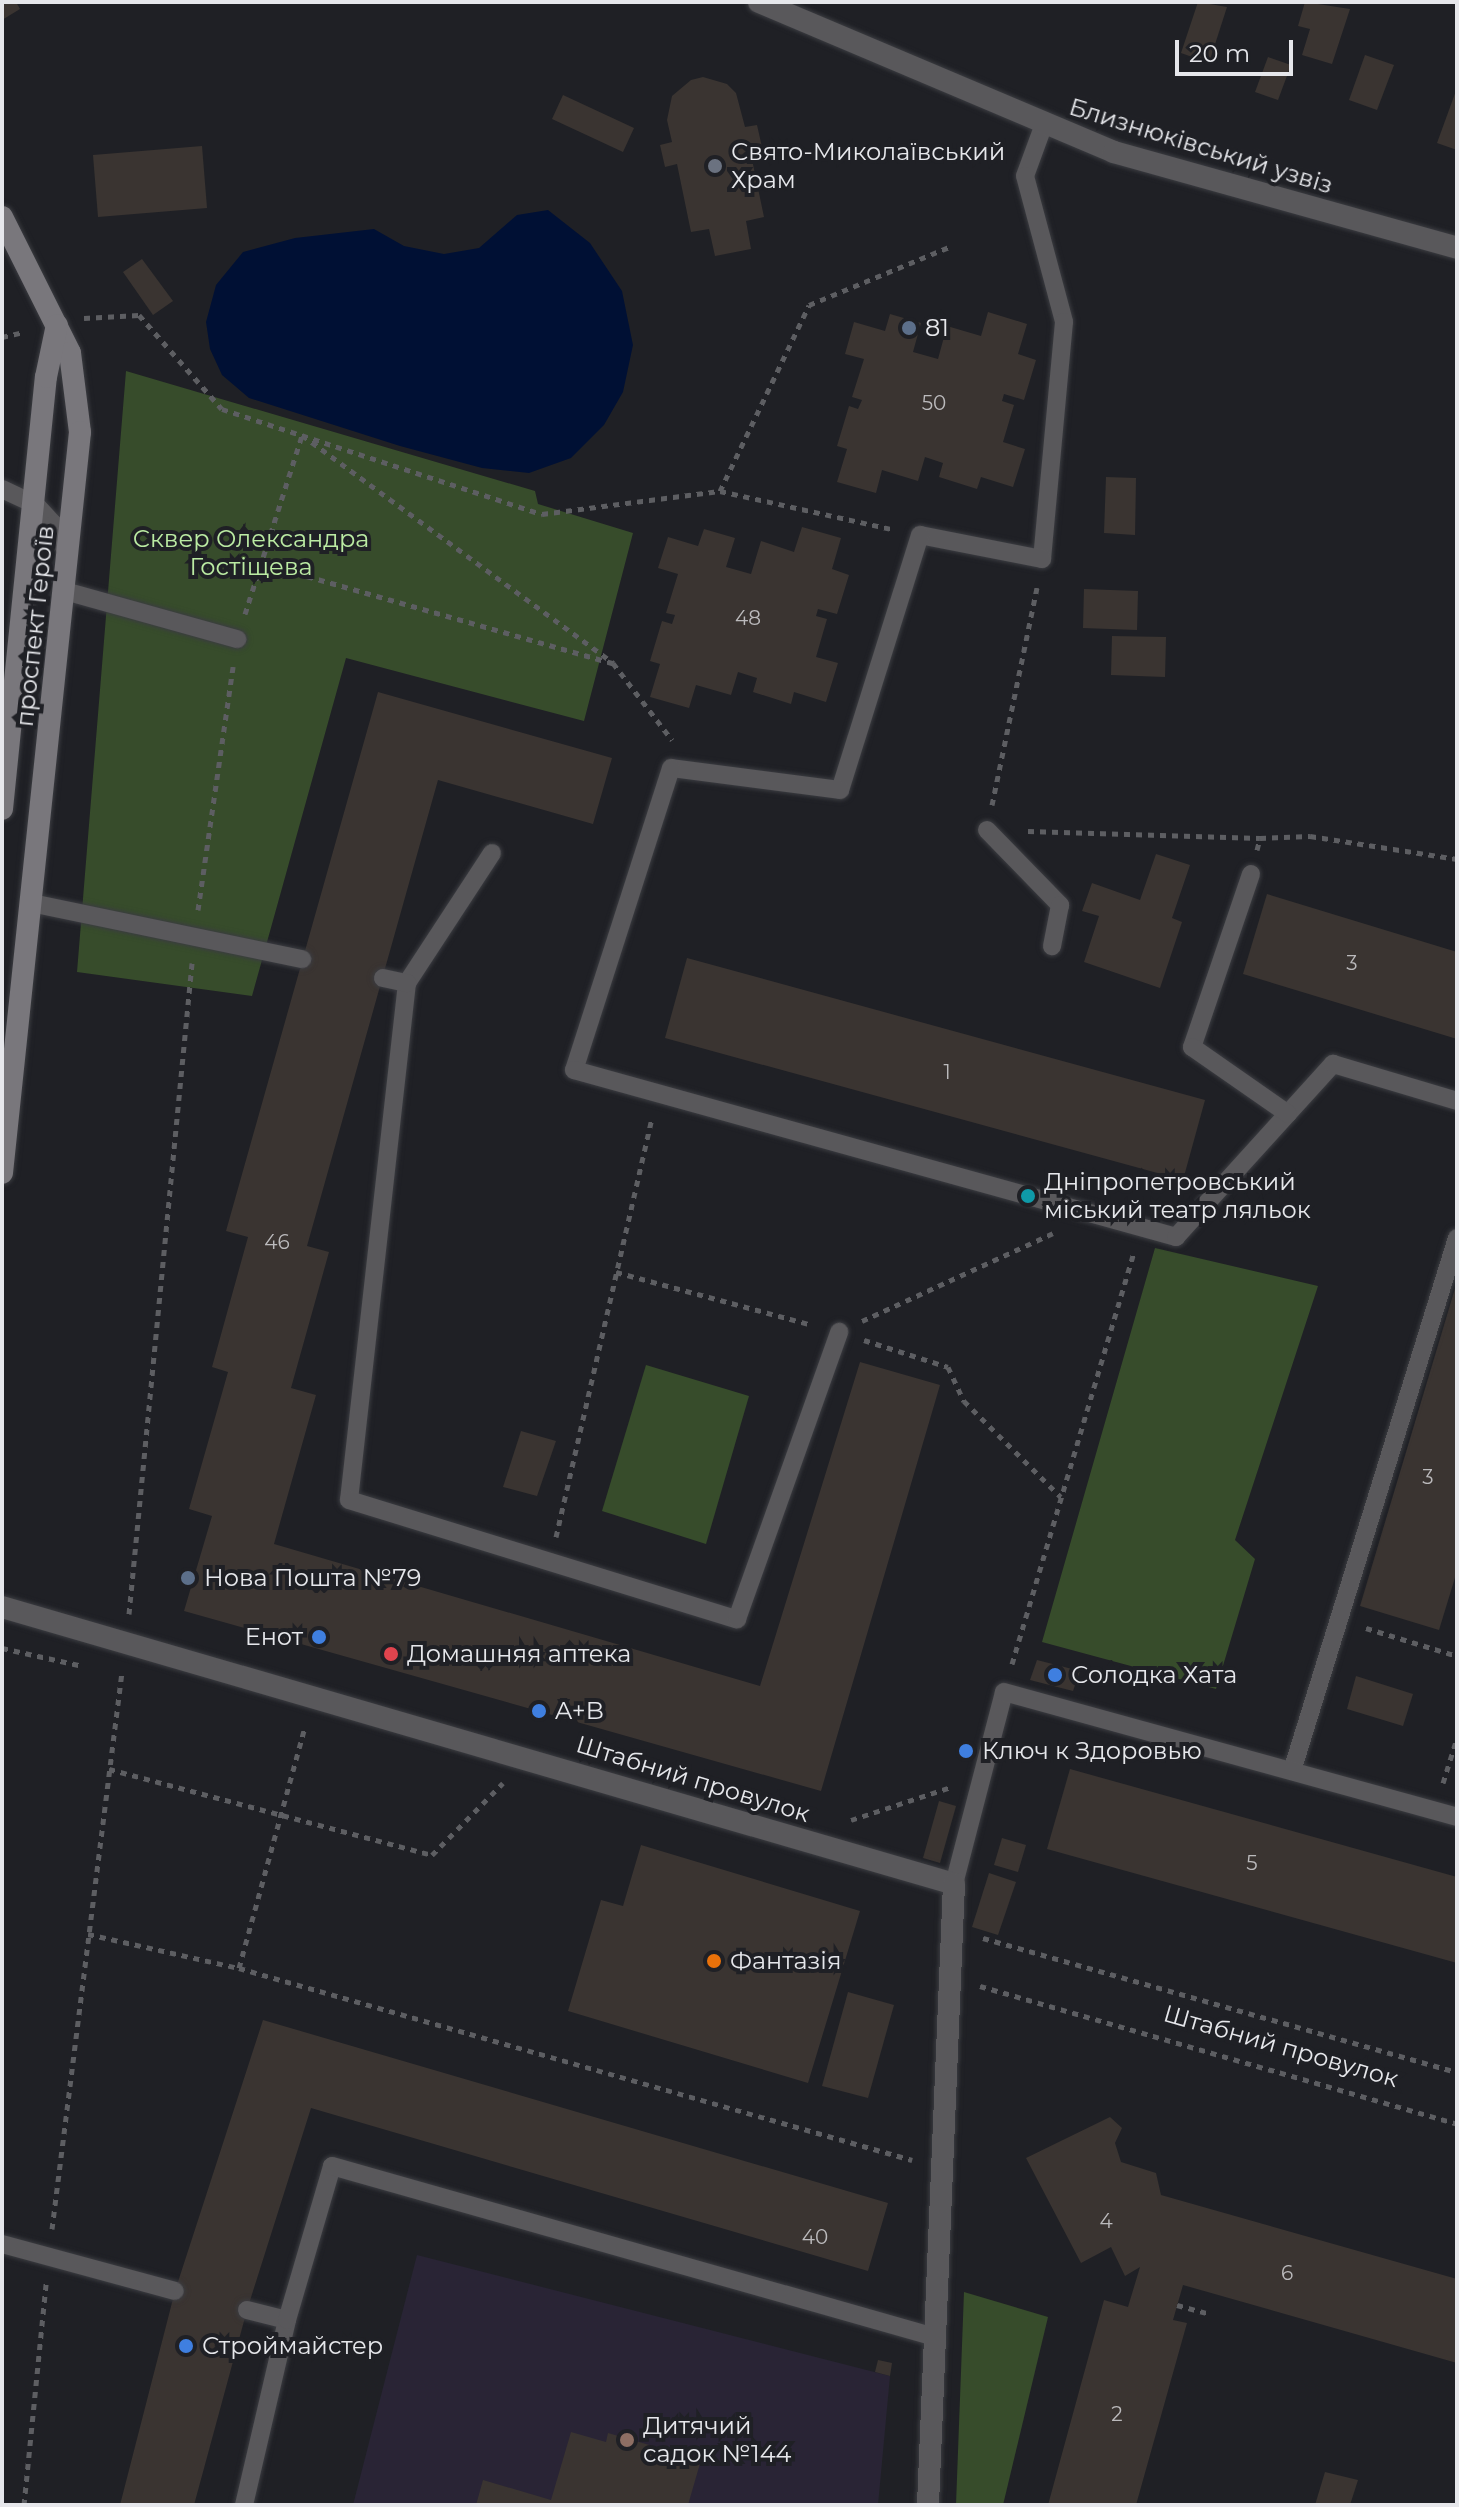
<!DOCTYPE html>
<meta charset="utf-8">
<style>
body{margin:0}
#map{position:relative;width:1459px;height:2507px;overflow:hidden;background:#1f2025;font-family:Montserrat,sans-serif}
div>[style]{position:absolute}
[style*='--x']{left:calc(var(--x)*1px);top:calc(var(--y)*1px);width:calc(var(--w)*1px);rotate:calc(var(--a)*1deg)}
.education>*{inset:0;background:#292435}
.green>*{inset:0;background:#374c2b}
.water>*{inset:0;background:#001034}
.building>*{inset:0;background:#3a3431}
.round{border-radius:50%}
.path>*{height:5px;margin-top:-2.5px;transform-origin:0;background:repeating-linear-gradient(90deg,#5d5e62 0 6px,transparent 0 12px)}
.roads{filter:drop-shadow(0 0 2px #3b3c41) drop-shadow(0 0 2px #3b3c41)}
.service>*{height:18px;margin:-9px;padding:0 9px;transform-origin:9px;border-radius:9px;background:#59585b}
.minor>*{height:22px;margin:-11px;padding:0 11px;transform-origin:11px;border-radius:11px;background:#59585b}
.tertiary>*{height:22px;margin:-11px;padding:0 11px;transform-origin:11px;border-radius:11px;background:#59585b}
.secondary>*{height:22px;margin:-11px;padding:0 11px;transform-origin:11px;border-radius:11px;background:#79777c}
.dots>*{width:22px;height:22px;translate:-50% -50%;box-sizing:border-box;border:4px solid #1f2025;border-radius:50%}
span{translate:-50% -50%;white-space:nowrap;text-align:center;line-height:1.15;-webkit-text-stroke:8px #1f2025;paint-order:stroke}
.number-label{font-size:20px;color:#bbbabc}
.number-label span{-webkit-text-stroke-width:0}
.street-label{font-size:24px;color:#e6e7eb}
.poi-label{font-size:24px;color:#e6e7eb}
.left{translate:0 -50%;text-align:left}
.right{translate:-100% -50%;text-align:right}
.park-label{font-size:24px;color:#bbeba3}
.frame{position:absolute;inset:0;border:4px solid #e6e7eb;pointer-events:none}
.scale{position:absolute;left:1175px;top:40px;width:118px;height:36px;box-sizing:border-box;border:4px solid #e6e7eb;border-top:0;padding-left:10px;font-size:24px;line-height:28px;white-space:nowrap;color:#e6e7eb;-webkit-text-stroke:6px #1f2025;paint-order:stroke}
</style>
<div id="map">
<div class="education">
<div style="clip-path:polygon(417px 2255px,890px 2376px,878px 2505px,353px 2505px)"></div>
</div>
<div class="green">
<div style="clip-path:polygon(126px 371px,535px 491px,538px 504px,633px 533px,584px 721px,346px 658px,252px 996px,77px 972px)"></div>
<div style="clip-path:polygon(1155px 1248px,1318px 1286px,1235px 1540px,1255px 1559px,1216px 1689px,1042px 1642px)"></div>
<div style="clip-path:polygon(646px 1365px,749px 1396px,706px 1544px,602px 1511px)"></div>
<div style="clip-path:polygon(964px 2292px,1048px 2317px,1003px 2505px,956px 2505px)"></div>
</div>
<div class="water">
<div style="clip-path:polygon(548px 210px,590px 243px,622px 291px,633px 345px,623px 392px,604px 425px,571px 458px,529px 473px,482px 468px,400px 446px,249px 398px,222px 375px,210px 349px,206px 322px,216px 285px,243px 252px,295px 238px,374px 229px,404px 246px,444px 254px,479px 248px,517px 215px)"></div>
</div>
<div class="building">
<div style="clip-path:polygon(2px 2px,16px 2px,20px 9px,2px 20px)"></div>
<div style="clip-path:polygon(1198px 2px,1227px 7px,1209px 63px,1181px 53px)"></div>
<div style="clip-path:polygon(1305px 2px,1350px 9px,1332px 64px,1302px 55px,1310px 29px,1298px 26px)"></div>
<div style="clip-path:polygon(1365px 55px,1394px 65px,1377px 110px,1349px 100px)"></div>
<div style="clip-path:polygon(1268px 57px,1291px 65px,1278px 100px,1255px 92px)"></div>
<div style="clip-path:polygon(703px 77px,727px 84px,736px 93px,745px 127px,757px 125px,762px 147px,750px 150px,764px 217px,746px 221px,751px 249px,715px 256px,709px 229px,691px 232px,677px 164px,665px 167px,660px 145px,672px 142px,667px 120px,672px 96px,691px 80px)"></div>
<div style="clip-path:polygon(1457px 88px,1457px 150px,1437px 143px)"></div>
<div style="clip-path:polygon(563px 95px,634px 128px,623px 152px,552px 119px)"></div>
<div style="clip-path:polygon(202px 146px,207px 208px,98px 217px,93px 155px)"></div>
<div style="clip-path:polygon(142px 259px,173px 301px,153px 315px,123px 272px)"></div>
<div style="clip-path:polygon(988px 312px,1027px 324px,1018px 354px,1036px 360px,1024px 400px,1004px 394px,1002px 401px,1014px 405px,1003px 442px,1025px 449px,1013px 487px,981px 477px,977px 489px,939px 477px,943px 463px,925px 457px,918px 481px,882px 470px,876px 493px,837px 482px,847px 449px,837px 446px,849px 406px,858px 409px,862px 400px,852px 397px,864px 359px,845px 354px,854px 322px,885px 331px,890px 314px,921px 323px,913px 352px,938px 359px,947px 326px,981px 336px)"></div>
<div style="clip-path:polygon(1106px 477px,1136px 478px,1135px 535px,1104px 533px)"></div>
<div style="clip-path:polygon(802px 527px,841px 538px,832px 569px,849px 575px,837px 614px,818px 609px,816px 616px,827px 619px,816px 657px,838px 663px,826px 702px,794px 692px,791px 704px,753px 692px,757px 678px,738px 672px,731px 695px,696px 685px,689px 708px,650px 697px,660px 664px,650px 661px,662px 621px,672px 624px,675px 615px,666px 613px,678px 574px,658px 568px,668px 537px,698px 546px,704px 529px,735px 538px,726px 567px,751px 574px,761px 541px,794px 552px)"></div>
<div style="clip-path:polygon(1084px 589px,1138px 591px,1137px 630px,1083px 628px)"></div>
<div style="clip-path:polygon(1112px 636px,1166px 637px,1165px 677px,1111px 675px)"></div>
<div style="clip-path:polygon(378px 692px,612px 758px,593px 824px,438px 780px,307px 1246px,329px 1252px,291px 1388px,316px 1395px,274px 1544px,760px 1686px,860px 1362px,940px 1385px,821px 1791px,184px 1611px,212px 1516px,189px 1509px,228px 1372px,212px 1367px,248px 1237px,226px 1231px)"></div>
<div style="clip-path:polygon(1156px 854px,1190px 865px,1172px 918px,1182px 922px,1160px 988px,1084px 962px,1099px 916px,1082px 911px,1092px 883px,1140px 900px)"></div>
<div style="clip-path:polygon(1267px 894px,1457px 952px,1457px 1039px,1243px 974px)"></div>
<div style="clip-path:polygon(687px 958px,1205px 1100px,1183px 1180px,665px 1038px)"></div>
<div style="clip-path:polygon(1456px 1285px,1457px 1571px,1439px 1630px,1360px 1606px)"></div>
<div style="clip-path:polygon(521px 1431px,556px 1441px,537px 1496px,503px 1487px)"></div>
<div style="clip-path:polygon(1037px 1660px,1080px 1671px,1073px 1691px,1030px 1680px)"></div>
<div style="clip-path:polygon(1356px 1676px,1413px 1694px,1403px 1726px,1347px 1709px)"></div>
<div class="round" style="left:958px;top:1743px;width:16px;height:16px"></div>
<div style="clip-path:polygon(1070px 1769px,1457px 1877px,1457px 1963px,1047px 1849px)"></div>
<div style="clip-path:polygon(939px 1801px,956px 1806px,940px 1863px,923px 1858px)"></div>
<div style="clip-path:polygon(1002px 1838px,1026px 1845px,1018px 1872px,994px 1865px)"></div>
<div style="clip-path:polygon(641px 1845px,860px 1911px,808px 2083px,568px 2011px,601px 1900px,623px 1906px)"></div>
<div style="clip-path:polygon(989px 1873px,1016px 1882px,998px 1935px,972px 1927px)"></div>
<div style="clip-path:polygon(848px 1992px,894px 2005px,868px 2098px,822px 2086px)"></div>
<div style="clip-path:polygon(263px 2020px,888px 2203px,868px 2271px,311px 2108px,247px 2310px,194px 2505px,120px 2505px,175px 2291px)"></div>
<div style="clip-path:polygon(1110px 2117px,1122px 2128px,1115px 2143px,1121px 2162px,1156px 2173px,1161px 2195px,1457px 2279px,1457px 2363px,1183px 2285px,1173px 2320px,1187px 2323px,1136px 2505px,1048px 2505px,1104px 2300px,1128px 2307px,1140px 2267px,1125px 2276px,1111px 2247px,1081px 2263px,1026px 2158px)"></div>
<div style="clip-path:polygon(878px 2360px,892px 2363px,890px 2376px,875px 2372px)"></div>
<div style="clip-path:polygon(571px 2432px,606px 2442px,608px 2433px,701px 2460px,688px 2505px,476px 2505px,483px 2480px,551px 2500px)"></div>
<div style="clip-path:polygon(1325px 2472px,1358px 2480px,1350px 2505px,1315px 2505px)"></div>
</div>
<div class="path">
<div style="--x:84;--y:318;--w:55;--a:-3.1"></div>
<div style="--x:139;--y:315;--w:125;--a:48.6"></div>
<div style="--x:222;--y:409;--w:337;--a:18.2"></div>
<div style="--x:542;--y:514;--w:179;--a:-7.4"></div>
<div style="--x:720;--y:491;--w:176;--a:12.5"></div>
<div style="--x:2;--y:337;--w:23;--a:-13"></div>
<div style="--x:720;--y:491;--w:206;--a:-64.4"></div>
<div style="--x:809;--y:305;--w:152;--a:-22.5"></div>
<div style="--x:261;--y:563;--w:366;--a:15.9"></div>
<div style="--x:613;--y:663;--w:97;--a:52.5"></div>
<div style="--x:245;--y:614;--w:188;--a:-72.3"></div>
<div style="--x:302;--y:435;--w:386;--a:36.2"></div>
<div style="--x:992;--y:805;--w:222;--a:-78.3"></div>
<div style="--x:1028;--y:831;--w:232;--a:1.7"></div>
<div style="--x:1257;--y:850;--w:12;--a:-76"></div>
<div style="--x:1260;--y:838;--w:50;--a:-2.3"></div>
<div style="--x:1310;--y:836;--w:149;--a:8.9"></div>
<div style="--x:198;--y:910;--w:246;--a:-81.8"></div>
<div style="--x:616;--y:1272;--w:203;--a:15.1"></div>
<div style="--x:862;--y:1321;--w:210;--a:-24.7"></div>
<div style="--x:864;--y:1340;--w:88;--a:17.8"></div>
<div style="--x:948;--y:1367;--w:38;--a:65"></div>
<div style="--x:964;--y:1401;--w:136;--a:44.7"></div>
<div style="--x:556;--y:1537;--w:427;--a:-77.1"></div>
<div style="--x:129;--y:1614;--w:654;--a:-84.47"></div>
<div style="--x:1366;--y:1628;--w:95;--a:17.1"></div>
<div style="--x:2;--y:1648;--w:83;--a:12.5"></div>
<div style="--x:1012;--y:1664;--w:427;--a:-73.5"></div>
<div style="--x:109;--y:1769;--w:334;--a:14.9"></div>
<div style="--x:432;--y:1855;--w:101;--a:-45.4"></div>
<div style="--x:1443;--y:1783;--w:47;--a:-72.7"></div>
<div style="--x:851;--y:1820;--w:105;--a:-18.3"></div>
<div style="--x:88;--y:1934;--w:155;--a:12.7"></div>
<div style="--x:239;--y:1968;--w:700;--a:15.92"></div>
<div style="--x:983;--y:1938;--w:493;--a:15.8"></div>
<div style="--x:239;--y:1968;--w:251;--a:-74.7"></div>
<div style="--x:980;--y:1986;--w:497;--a:16.1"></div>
<div style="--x:52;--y:2229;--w:561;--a:-82.84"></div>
<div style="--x:1177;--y:2305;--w:34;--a:15"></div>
<div style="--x:24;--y:2505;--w:223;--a:-84.3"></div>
</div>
<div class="roads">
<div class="service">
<div style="--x:1044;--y:124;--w:55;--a:110.1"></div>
<div style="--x:1025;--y:176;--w:151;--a:75"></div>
<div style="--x:1064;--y:322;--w:238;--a:95.3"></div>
<div style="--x:1042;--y:559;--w:124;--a:-168.9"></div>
<div style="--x:920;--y:535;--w:267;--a:107.4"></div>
<div style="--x:840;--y:790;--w:170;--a:-172.6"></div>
<div style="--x:671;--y:768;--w:317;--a:107.8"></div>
<div style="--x:574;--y:1070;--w:625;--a:15.5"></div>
<div style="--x:1176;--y:1237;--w:234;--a:-47.8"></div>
<div style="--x:1333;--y:1064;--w:129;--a:16.6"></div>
<div style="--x:2;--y:489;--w:38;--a:25"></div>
<div style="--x:36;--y:505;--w:26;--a:47"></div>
<div style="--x:54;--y:524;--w:32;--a:66"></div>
<div style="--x:65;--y:591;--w:179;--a:15.6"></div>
<div style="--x:987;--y:830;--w:105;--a:45.8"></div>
<div style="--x:1060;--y:905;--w:42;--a:101"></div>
<div style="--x:492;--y:853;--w:155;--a:123.2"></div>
<div style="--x:407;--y:983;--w:520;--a:96.4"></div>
<div style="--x:349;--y:1500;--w:406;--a:17.1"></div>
<div style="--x:737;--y:1619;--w:305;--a:-70.4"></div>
<div style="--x:1251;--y:874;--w:183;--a:108.8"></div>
<div style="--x:1192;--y:1047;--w:117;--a:34.9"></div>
<div style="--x:31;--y:903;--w:277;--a:11.7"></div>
<div style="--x:383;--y:978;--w:25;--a:12"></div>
<div style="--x:1292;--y:1771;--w:558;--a:-72.8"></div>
<div style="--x:954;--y:1884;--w:198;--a:-75.4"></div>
<div style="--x:1004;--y:1692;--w:470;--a:15.4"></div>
<div style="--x:2;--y:2244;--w:179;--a:15.2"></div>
<div style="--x:247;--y:2310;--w:41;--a:14"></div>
<div style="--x:244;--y:2505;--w:190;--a:-76.9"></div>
<div style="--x:287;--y:2320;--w:160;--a:-73.7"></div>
<div style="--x:332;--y:2166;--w:627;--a:15.83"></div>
</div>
<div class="minor">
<div style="--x:2;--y:1607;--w:991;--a:16.22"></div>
<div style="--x:954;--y:1884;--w:622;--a:92.4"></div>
</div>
<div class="tertiary">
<div style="--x:759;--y:2;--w:385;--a:22.9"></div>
<div style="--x:1114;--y:152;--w:356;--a:15.6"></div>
</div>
<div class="secondary">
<div style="--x:2;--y:217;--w:152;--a:63.4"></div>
<div style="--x:70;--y:353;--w:80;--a:82.8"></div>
<div style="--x:80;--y:432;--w:745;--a:96.01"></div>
<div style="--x:2;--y:809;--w:434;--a:-84.2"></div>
<div style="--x:46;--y:377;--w:53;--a:-78.1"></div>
</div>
</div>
<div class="dots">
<div style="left:715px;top:166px;background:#6b7280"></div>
<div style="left:909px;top:328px;background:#5c6f8a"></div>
<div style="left:1028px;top:1196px;background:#0f9aa8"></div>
<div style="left:188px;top:1578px;background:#5c6f8a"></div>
<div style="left:319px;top:1637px;background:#3f7fe0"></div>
<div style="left:391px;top:1654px;background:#e0444e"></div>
<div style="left:1055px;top:1675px;background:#3f7fe0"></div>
<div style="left:539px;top:1711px;background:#3f7fe0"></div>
<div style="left:966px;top:1751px;background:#3f7fe0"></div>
<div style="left:714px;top:1961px;background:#e8710a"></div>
<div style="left:186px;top:2346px;background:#3f7fe0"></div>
<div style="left:627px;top:2440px;background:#8d6e63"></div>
</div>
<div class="number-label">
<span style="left:934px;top:403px">50</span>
<span style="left:748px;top:618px">48</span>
<span style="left:1352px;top:963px">3</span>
<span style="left:947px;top:1072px">1</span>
<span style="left:277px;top:1242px">46</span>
<span style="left:1428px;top:1477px">3</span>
<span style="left:1252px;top:1863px">5</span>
<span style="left:1106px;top:2221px">4</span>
<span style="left:815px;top:2237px">40</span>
<span style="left:1287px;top:2273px">6</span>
<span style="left:1117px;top:2414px">2</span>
</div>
<div class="street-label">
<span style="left:1201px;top:146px;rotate:17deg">Близнюківський узвіз</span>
<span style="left:35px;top:626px;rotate:-84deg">проспект Героїв</span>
<span style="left:693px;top:1779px;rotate:17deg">Штабний провулок</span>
<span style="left:1281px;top:2046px;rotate:16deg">Штабний провулок</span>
</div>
<div class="poi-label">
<span class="left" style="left:731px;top:166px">Свято-Миколаївський<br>Храм</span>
<span class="left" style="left:925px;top:328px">81</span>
<span class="left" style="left:1044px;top:1196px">Дніпропетровський<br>міський театр ляльок</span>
<span class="left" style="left:204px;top:1578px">Нова Пошта №79</span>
<span class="right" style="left:303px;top:1637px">Енот</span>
<span class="left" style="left:407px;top:1654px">Домашняя аптека</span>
<span class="left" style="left:1071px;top:1675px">Солодка Хата</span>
<span class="left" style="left:555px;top:1711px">A+B</span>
<span class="left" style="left:982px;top:1751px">Ключ к Здоровью</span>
<span class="left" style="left:730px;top:1961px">Фантазія</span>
<span class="left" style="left:202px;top:2346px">Строймайстер</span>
<span class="left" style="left:643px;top:2440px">Дитячий<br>садок №144</span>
</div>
<div class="park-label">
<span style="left:251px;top:553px">Сквер Олександра<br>Гостіщева</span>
</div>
<div class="frame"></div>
<div class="scale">20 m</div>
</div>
